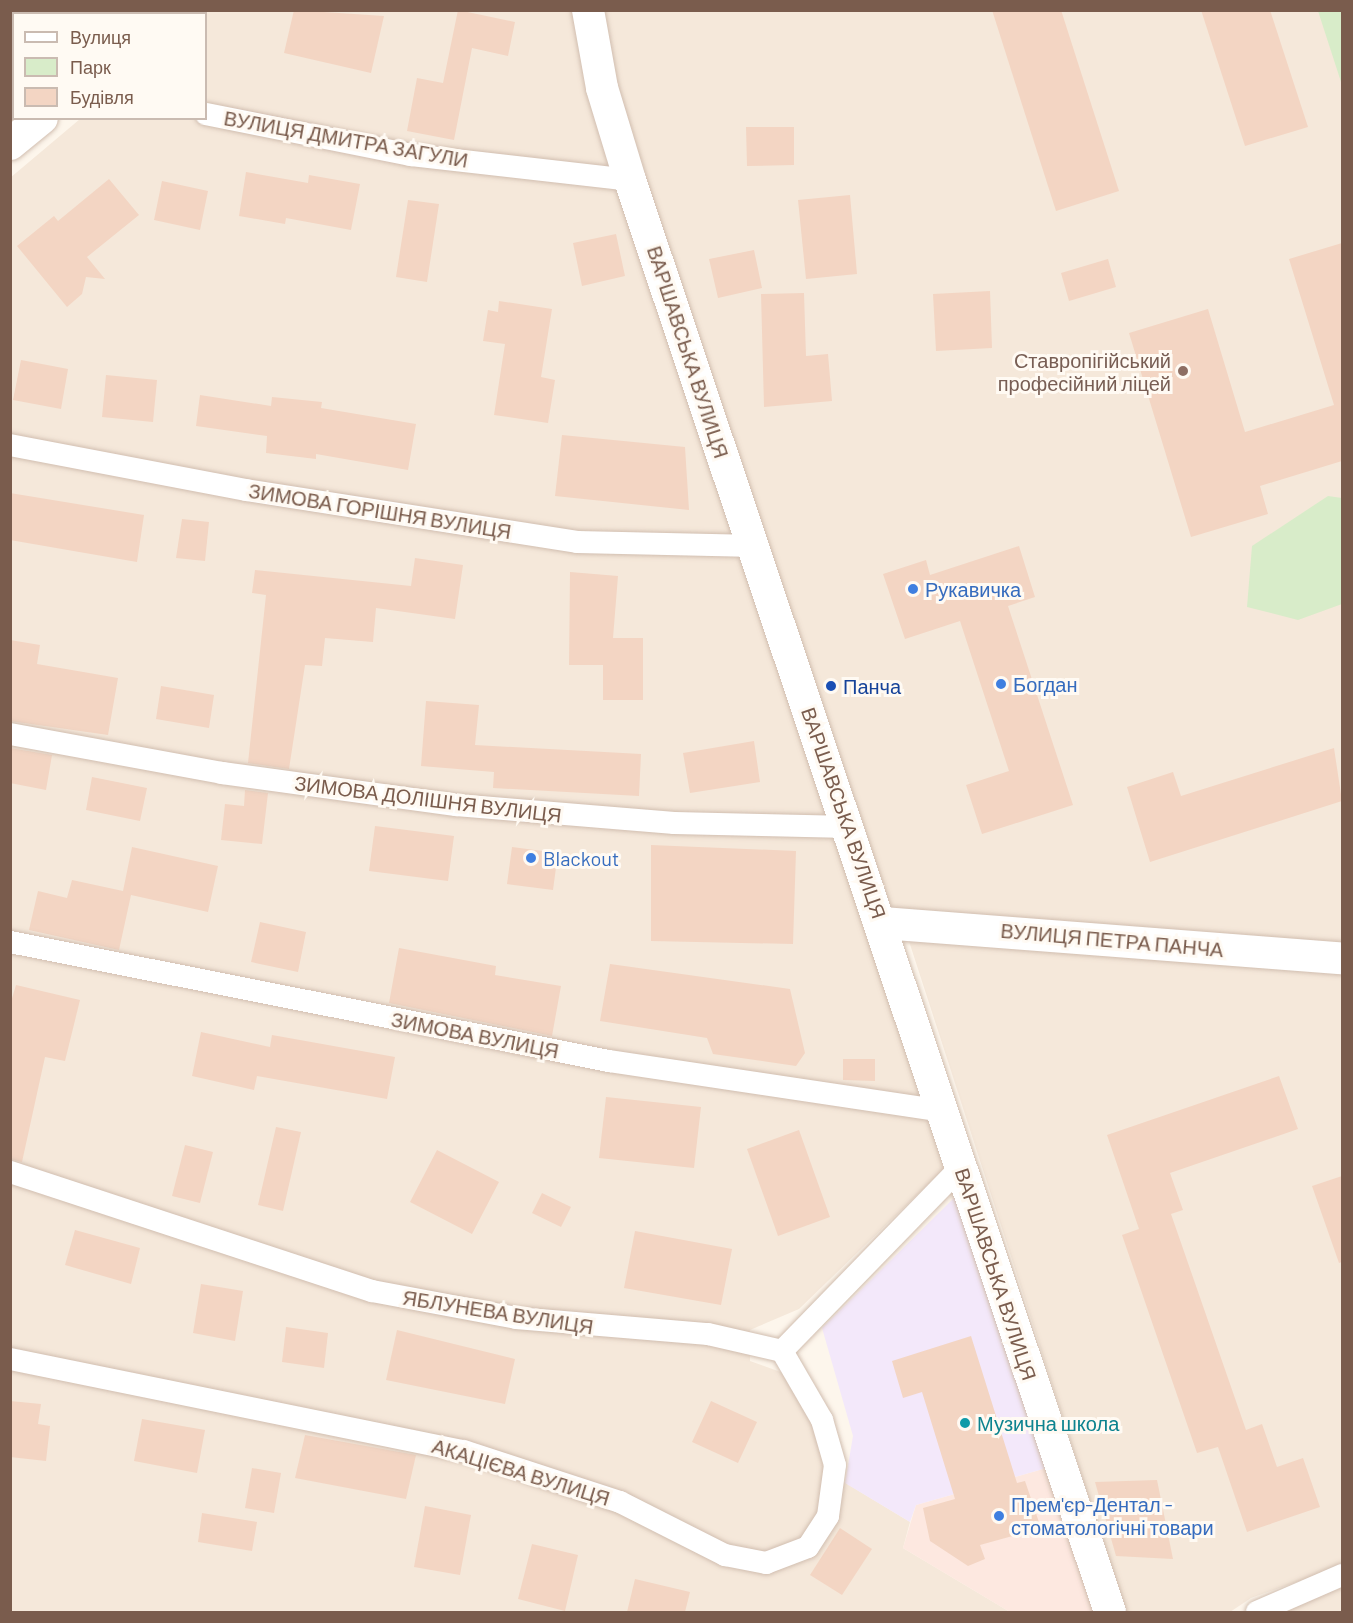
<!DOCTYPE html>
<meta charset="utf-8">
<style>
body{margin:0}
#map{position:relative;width:1353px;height:1623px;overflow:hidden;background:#fdf6ec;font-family:Barlow,sans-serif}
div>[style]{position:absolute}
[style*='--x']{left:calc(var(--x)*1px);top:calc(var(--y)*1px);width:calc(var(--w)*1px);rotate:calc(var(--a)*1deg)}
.residential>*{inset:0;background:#f5e8da}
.commercial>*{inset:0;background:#fde8e0}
.education>*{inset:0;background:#f3e8fa}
.green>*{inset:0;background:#d8ecc9}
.building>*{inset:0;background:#f3d5c3}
.roads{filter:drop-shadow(0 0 2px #d1beb0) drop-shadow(0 0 2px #d1beb0)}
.street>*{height:22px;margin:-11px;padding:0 11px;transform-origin:11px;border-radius:11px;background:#fff}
.secondary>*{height:32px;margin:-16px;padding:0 16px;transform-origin:16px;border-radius:16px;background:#fff}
.dots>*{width:16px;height:16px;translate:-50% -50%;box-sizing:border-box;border:3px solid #fffaf3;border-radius:50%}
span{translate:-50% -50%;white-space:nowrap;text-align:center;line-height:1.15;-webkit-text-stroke:6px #fffaf3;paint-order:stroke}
.street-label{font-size:20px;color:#7a5c4d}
.education-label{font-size:20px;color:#785e54}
.right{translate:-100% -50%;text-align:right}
.shop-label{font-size:20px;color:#366cbe}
.left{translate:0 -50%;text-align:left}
.transit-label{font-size:20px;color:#164399}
.culture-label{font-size:20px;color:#0d838f}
.frame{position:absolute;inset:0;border:12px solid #7a5c4d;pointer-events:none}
.legend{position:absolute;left:12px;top:12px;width:195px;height:108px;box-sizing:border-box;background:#fffaf3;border:2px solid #cabbb1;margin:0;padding:8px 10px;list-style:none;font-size:18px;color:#7a5c4d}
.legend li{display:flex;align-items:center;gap:12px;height:30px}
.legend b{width:30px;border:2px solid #cabbb1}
</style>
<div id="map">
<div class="residential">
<div style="clip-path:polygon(11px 10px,152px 10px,152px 11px,14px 14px,13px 61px)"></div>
<div style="clip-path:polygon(207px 11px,572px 11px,586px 76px,948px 1165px,799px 1309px,750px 1330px,750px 1361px,786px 1374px,812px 1417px,824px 1470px,910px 1522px,903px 1548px,1010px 1612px,11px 1612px,10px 178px,80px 119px,206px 118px)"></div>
<div style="clip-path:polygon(603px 11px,1342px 11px,1342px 943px,889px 908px,616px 91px)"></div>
<div style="clip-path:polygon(908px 938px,1342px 968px,1342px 1566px,1251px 1598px,1230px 1612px,1126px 1612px)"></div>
<div style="clip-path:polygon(1342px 1582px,1342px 1612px,1278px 1612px)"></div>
</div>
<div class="commercial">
<div style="clip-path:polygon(1050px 1467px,1100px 1612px,1010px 1612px,903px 1548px,916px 1505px)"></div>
</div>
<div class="education">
<div style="clip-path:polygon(958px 1194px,1050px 1467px,916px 1505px,910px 1522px,845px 1483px,853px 1436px,822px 1328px)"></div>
</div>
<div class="green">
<div style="clip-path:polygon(1318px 11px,1342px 11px,1342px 85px)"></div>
<div style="clip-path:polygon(1328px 496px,1342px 498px,1342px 604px,1298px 620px,1247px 607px,1252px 546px)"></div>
</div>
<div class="building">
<div style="clip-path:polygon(294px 10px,384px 16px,371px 73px,284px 53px)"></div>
<div style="clip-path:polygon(458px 10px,515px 22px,508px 56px,472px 48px,454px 140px,407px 131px,417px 78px,443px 83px)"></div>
<div style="clip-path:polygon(992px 10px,1061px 10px,1119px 191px,1056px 211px)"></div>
<div style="clip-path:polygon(1201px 10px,1270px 10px,1308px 127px,1245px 146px)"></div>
<div style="clip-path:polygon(746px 127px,794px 127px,794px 165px,747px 166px)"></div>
<div style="clip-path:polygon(246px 172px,308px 183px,309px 175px,360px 184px,351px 230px,286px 218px,285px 224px,239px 216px)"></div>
<div style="clip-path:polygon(109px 179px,139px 215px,87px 257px,105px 279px,86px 277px,82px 294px,67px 307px,17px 246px,54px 216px,58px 221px)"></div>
<div style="clip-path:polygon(162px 181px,208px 191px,200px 230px,154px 220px)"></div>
<div style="clip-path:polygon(850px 195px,857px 274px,806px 279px,798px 200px)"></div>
<div style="clip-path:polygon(408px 200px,439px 204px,427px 282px,396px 277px)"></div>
<div style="clip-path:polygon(616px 234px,625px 276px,582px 286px,573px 243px)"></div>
<div style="clip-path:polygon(1342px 243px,1342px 461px,1260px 486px,1268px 514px,1191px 537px,1129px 333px,1208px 309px,1245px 432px,1334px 405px,1289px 259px)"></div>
<div style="clip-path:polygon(754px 250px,762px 288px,718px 298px,709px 259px)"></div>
<div style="clip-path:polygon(1108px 259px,1116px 287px,1069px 301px,1061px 273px)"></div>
<div style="clip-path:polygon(990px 291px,992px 348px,936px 351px,933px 294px)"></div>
<div style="clip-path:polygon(804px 293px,806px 356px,828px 354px,832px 401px,764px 407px,761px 294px)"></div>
<div style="clip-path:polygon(499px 301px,552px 309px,541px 377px,555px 380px,548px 423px,494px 415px,505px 344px,483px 341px,488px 310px,498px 312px)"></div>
<div style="clip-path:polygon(21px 360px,68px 369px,61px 409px,13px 400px)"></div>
<div style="clip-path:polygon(106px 375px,157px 380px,153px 422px,102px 417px)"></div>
<div style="clip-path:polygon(200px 395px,271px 406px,272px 397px,322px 402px,321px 408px,416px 424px,408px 470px,316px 454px,316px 459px,266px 453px,267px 436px,196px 426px)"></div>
<div style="clip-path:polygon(562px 435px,685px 447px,689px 510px,555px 496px)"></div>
<div style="clip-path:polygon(10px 493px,144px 515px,137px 562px,10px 540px)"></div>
<div style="clip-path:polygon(182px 519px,209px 522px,205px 561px,176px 558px)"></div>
<div style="clip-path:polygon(1019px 546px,1035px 597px,1008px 606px,1073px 805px,982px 834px,966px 785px,1009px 771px,960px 621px,905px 639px,883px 574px,926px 560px,930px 575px)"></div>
<div style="clip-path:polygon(415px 558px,463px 565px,455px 619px,376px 608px,373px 642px,325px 638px,322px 666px,305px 665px,289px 769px,248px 763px,266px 595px,252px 593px,255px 570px,411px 586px)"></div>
<div style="clip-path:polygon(570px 572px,618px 576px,613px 638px,643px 638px,643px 700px,603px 700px,603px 665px,569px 665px)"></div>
<div style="clip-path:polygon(10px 640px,40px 645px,37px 664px,118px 678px,108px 735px,10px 721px)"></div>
<div style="clip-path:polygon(161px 686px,214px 695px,209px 728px,156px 719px)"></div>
<div style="clip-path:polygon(426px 701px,479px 705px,475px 745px,641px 754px,639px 796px,493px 788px,494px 772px,421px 766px)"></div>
<div style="clip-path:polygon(754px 741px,760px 782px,690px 793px,683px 753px)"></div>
<div style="clip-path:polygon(10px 748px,52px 755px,46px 790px,10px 783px)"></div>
<div style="clip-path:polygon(1334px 748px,1342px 801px,1150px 862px,1127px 787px,1173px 772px,1181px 796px)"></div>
<div style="clip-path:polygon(92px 777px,147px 788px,140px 821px,86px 810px)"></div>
<div style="clip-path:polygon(245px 790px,268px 793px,262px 844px,221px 840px,225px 804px,244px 806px)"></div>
<div style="clip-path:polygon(375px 826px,454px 836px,448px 881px,369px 871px)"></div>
<div style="clip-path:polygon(651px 845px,796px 851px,793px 944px,651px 941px)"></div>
<div style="clip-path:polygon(132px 847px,218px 866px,208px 912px,131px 895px,119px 950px,29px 930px,38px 891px,67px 898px,72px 880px,123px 891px)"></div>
<div style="clip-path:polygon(512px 847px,558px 853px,553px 890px,507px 884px)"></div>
<div style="clip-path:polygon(260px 922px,306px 932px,298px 972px,251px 962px)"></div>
<div style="clip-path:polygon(399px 948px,496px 966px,495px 975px,561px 986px,552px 1036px,389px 1003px)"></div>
<div style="clip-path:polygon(610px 964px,790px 989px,805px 1053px,796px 1066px,713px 1054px,707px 1038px,600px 1021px)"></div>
<div style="clip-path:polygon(16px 985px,80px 1000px,65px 1061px,45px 1057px,22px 1162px,10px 1159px,10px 1005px)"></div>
<div style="clip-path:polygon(201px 1032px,270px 1047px,272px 1035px,395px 1057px,387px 1099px,257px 1076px,254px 1090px,192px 1076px)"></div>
<div style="clip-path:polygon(843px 1059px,875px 1059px,875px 1081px,843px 1080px)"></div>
<div style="clip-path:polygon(1279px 1076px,1298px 1129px,1170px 1173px,1183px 1210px,1171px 1214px,1246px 1430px,1262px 1424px,1277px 1467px,1303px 1458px,1320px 1507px,1247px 1532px,1218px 1447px,1197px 1453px,1122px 1235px,1139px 1229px,1107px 1135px)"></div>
<div style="clip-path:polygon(606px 1097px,701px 1107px,694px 1168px,599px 1158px)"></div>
<div style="clip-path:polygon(276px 1127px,301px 1132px,283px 1211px,258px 1205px)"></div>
<div style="clip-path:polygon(799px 1130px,830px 1217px,778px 1236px,747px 1149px)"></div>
<div style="clip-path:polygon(185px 1145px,213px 1152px,200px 1203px,172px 1196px)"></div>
<div style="clip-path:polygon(437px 1150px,499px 1182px,472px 1234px,410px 1202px)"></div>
<div style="clip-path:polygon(1342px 1176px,1342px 1262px,1339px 1263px,1312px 1186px)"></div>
<div style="clip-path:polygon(542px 1193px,571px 1207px,561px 1227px,532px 1213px)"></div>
<div style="clip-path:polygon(75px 1230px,140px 1248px,131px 1284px,65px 1265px)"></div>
<div style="clip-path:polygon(635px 1231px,732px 1249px,721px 1305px,624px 1288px)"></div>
<div style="clip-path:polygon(201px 1284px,243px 1291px,235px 1341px,193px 1333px)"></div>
<div style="clip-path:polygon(286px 1327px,328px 1333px,324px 1368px,282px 1362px)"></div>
<div style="clip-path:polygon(397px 1330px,515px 1359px,505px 1404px,386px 1380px)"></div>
<div style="clip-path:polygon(971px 1336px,1017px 1483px,1025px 1481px,1041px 1528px,980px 1545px,985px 1559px,968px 1566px,930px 1541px,923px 1508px,955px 1499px,922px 1392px,903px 1398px,892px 1361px)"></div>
<div style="clip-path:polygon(10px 1401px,41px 1404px,38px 1424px,50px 1426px,46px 1461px,10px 1457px)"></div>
<div style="clip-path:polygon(711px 1401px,757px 1422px,738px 1463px,692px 1442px)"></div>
<div style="clip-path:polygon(142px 1419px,205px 1430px,197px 1473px,134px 1461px)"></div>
<div style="clip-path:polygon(305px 1435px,416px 1455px,406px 1499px,295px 1478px)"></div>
<div style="clip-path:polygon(252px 1468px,281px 1473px,274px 1513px,245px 1508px)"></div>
<div style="clip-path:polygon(1157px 1480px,1173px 1559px,1116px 1556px,1095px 1482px)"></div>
<div style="clip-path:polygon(425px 1506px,471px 1515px,460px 1575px,414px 1567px)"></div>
<div style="clip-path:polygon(202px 1513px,257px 1522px,252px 1551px,198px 1542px)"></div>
<div style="clip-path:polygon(840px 1528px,872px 1549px,842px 1595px,810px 1575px)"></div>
<div style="clip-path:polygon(532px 1544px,578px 1555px,565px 1611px,518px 1599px)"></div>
<div style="clip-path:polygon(635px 1579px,690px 1592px,685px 1612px,627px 1612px)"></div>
</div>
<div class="roads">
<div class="street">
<div style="--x:10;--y:74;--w:4;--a:14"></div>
<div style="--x:206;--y:114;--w:209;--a:11.3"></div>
<div style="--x:411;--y:155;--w:220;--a:6.5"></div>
<div style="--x:10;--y:445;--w:240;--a:10.8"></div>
<div style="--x:246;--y:490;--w:335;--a:8.9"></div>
<div style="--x:577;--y:542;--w:175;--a:1.3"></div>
<div style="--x:10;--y:734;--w:216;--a:10.4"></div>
<div style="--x:222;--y:773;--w:236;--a:7.8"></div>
<div style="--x:456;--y:805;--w:219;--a:4.7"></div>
<div style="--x:674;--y:823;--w:175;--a:1.3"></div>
<div style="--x:10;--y:942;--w:611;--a:11.24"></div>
<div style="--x:609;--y:1061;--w:338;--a:8.5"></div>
<div style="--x:10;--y:1172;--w:381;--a:18.2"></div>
<div style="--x:372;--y:1291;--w:147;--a:10.6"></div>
<div style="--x:516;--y:1318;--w:193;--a:4.8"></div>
<div style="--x:708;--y:1334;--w:76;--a:12.9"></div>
<div style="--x:782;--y:1351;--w:257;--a:-45.8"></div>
<div style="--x:10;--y:1359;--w:463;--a:11.5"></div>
<div style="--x:464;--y:1451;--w:164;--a:18.1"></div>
<div style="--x:620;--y:1502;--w:118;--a:26.8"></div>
<div style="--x:725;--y:1555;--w:42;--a:11"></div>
<div style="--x:766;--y:1563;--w:45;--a:-20.9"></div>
<div style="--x:808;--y:1547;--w:37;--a:-57"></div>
<div style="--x:828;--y:1516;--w:51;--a:-82.2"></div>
<div style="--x:835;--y:1465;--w:47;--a:-106.1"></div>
<div style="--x:822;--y:1420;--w:80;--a:-120.1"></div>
<div style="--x:1257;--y:1612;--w:93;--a:-23.5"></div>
</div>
<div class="secondary">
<div style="--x:588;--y:10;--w:79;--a:79.8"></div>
<div style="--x:602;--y:88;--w:96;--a:73.1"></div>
<div style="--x:630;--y:180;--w:1510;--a:71.47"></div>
<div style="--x:168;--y:14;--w:6;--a:-45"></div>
<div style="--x:10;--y:144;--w:41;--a:-39.1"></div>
<div style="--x:882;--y:923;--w:461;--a:4.4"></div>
</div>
</div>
<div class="dots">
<div style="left:1183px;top:371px;background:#8d6e63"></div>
<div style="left:913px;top:589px;background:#3f7fe0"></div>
<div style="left:1001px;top:684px;background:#3f7fe0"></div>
<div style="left:831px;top:686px;background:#1a4fb4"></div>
<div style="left:531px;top:858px;background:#3f7fe0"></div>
<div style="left:965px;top:1423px;background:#0f9aa8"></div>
<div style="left:999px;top:1516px;background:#3f7fe0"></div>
</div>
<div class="street-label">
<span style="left:346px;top:139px;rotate:10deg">ВУЛИЦЯ ДМИТРА ЗАГУЛИ</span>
<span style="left:688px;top:352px;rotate:72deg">ВАРШАВСЬКА ВУЛИЦЯ</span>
<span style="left:380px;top:511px;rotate:9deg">ЗИМОВА ГОРІШНЯ ВУЛИЦЯ</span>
<span style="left:428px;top:799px;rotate:7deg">ЗИМОВА ДОЛІШНЯ ВУЛИЦЯ</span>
<span style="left:844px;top:813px;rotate:71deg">ВАРШАВСЬКА ВУЛИЦЯ</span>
<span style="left:1112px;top:940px;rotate:5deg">ВУЛИЦЯ ПЕТРА ПАНЧА</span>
<span style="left:475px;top:1035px;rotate:11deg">ЗИМОВА ВУЛИЦЯ</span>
<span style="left:996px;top:1274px;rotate:72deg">ВАРШАВСЬКА ВУЛИЦЯ</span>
<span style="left:498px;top:1312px;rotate:9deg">ЯБЛУНЕВА ВУЛИЦЯ</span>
<span style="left:521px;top:1472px;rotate:17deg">АКАЦІЄВА ВУЛИЦЯ</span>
</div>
<div class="education-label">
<span class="right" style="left:1171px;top:372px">Ставропігійський<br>професійний ліцей</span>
</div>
<div class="shop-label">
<span class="left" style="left:925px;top:589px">Рукавичка</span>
<span class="left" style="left:1013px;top:684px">Богдан</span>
<span class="left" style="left:543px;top:858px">Blackout</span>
<span class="left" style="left:1011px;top:1516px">Прем'єр-Дентал -<br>стоматологічні товари</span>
</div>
<div class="transit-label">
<span class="left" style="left:843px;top:686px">Панча</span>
</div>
<div class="culture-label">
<span class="left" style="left:977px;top:1423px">Музична школа</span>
</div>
<div class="frame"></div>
<ul class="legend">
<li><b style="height:8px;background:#fff"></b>Вулиця</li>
<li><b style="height:16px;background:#d8ecc9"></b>Парк</li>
<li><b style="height:16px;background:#f3d5c3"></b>Будівля</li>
</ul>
</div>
